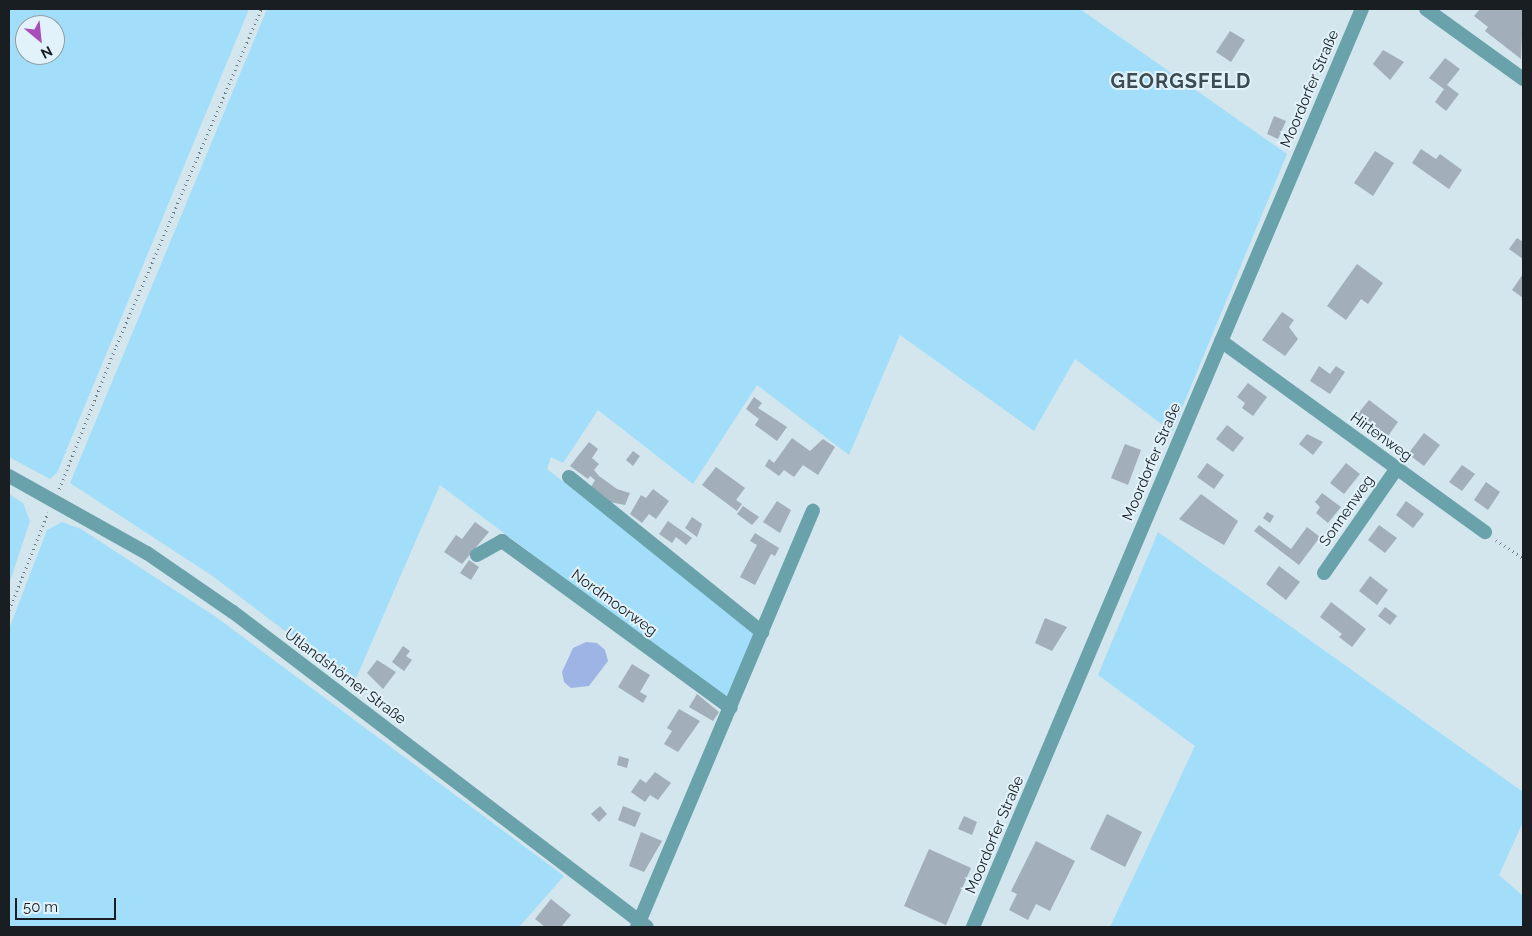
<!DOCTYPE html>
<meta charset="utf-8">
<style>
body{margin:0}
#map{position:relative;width:1532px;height:936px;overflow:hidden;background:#d3e5ed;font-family:Raleway,sans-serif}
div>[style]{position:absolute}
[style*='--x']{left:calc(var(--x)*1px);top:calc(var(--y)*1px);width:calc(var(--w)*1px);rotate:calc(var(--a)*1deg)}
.green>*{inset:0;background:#a2def9}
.water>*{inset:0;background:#9eb4e4}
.building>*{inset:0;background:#a2aeba}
.path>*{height:2.5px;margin-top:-1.25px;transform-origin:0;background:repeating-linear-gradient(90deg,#727d83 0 1px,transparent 0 5px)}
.minor>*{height:14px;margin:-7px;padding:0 7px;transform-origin:7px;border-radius:7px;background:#6aa2ab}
.tertiary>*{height:14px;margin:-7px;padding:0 7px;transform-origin:7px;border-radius:7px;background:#6aa2ab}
span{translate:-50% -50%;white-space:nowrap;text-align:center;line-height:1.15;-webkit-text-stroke:4px #e1f2fb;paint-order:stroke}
.street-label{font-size:15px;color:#181e21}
.district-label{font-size:20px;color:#3d4c53;font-weight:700;letter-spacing:1px}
.frame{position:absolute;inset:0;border:10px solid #181e21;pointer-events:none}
.north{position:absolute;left:15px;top:15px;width:50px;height:50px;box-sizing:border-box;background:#e1f2fb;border:1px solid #919da4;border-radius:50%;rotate:152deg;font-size:14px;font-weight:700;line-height:20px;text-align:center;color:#181e21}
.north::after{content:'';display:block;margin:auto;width:18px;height:22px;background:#a94eb9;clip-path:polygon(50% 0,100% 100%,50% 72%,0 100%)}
.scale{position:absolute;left:15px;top:898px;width:101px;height:22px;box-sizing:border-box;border:2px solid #181e21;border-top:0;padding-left:6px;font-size:15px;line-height:18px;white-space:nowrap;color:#181e21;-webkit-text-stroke:4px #e1f2fb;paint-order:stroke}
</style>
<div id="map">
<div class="green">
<div style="clip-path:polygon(evenodd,9px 9px,249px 9px,57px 473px,50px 479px,9px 457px,9px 9px,25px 25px,55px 25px,55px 55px,25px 55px,25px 25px)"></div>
<div style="clip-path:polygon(267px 9px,1080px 9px,1287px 154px,1172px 432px,1075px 359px,1034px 431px,900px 335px,849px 455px,757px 385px,693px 484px,598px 410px,563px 463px,551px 457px,547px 469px,755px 630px,729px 702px,440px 485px,354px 683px,211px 575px,70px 483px)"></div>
<div style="clip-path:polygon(9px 494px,23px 503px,30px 521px,9px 584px)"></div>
<div style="clip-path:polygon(62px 522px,81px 529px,216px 617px,564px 876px,519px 927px,9px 927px,9px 629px,47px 530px)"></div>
<div style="clip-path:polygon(1158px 532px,1523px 792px,1523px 822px,1499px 875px,1523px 896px,1523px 927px,1110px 927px,1195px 746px,1098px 675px)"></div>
</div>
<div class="water">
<div style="clip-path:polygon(586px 642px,597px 643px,605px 650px,608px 661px,589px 686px,571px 688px,564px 682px,562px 672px,573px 648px)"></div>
</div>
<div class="building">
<div style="clip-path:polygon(1480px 9px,1523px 9px,1521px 59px,1485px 31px,1488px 27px,1474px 16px)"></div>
<div style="clip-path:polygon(1230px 31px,1245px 40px,1231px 62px,1216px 52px)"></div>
<div style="clip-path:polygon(1383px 50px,1404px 62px,1390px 80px,1373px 64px)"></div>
<div style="clip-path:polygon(1445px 58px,1460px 69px,1447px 85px,1459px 94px,1446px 111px,1435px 102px,1444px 89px,1429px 78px)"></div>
<div style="clip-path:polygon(1274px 116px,1286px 121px,1278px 139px,1267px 134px)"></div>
<div style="clip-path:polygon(1421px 149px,1436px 159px,1440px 154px,1462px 170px,1449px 189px,1412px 163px)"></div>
<div style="clip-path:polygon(1375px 151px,1394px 163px,1373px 196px,1354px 183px)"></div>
<div style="clip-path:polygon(1517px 238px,1523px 242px,1523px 259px,1509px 249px)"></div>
<div style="clip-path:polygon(1357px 264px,1383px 283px,1368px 304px,1361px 299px,1346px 320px,1327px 306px)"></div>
<div style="clip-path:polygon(1523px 274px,1523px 298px,1512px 290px)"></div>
<div style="clip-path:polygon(1282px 312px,1294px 320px,1289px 327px,1298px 339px,1285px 356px,1262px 340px)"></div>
<div style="clip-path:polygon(1319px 366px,1330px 374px,1336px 366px,1345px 372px,1330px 394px,1310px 381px)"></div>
<div style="clip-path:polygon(1248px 383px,1267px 397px,1253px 416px,1242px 408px,1245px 403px,1237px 397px)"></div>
<div style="clip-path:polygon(754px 397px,762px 403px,758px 408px,787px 427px,777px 441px,755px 425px,759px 419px,746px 409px)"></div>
<div style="clip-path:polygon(1369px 400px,1398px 422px,1388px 436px,1356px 416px)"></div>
<div style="clip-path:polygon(1227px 425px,1244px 438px,1233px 452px,1216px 439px)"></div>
<div style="clip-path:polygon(1424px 433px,1440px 445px,1424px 466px,1408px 454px)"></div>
<div style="clip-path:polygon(1307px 434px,1323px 442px,1313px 455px,1299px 444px)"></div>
<div style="clip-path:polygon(792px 438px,810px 451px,823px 439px,835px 447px,818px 475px,803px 465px,794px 477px,784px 470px,779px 476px,765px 466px,769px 459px,774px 463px)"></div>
<div style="clip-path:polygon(589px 442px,598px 449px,592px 458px,599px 464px,594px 470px,599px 476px,617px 489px,630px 493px,625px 505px,610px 502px,591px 487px,595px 480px,590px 476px,588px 479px,570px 466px)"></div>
<div style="clip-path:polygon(1125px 444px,1141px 450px,1128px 485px,1111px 478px)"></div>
<div style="clip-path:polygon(633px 451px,640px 456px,633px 466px,626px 460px)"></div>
<div style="clip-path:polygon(1207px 463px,1224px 475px,1214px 489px,1197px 477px)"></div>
<div style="clip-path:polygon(1346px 463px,1360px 474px,1344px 494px,1330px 483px)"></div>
<div style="clip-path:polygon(1462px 465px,1475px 474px,1462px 491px,1449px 482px)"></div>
<div style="clip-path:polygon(716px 467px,745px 488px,736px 500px,742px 504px,737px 511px,702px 485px)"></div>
<div style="clip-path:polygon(1486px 482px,1500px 492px,1488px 510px,1474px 500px)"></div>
<div style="clip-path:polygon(653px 489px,669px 501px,656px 519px,649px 514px,642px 523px,630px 514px,641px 495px,646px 498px)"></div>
<div style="clip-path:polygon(1322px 493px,1341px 507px,1328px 523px,1316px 513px,1320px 507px,1315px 502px)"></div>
<div style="clip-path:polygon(1201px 494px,1238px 521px,1224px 545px,1179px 519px)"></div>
<div style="clip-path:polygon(777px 501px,791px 510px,780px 533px,763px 522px)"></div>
<div style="clip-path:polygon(1406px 501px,1424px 514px,1413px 528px,1396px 515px)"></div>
<div style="clip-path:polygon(743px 506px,759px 517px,752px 525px,737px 514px)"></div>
<div style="clip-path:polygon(1267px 512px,1274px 516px,1270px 523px,1263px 518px)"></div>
<div style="clip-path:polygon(692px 517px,702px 524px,697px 537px,685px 528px)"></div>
<div style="clip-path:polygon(668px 521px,692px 538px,686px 545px,676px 537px,672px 543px,659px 534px)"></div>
<div style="clip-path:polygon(475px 522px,489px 532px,462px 564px,444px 552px,456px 535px,462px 539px)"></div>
<div style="clip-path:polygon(1259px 525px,1291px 549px,1307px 527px,1320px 537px,1299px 565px,1254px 531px)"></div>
<div style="clip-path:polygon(1379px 525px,1397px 538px,1385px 553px,1368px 540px)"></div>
<div style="clip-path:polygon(755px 533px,779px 548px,775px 556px,771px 554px,755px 585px,740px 577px,757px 545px,750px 541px)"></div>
<div style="clip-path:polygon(469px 560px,479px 567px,471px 580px,460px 573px)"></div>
<div style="clip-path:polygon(1279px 566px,1300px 582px,1286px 600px,1266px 584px)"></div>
<div style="clip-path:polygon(1370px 576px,1388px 590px,1377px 605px,1359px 591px)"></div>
<div style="clip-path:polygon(1331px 602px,1366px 629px,1352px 647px,1339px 637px,1342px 634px,1320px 617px)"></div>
<div style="clip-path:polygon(1385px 607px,1397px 616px,1390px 625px,1378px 616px)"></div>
<div style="clip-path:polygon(1045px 618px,1067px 627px,1052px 651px,1035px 643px)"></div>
<div style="clip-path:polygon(403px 646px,410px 651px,406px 656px,412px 660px,404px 671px,392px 662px)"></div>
<div style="clip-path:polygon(377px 660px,396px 672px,383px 689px,367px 673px)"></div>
<div style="clip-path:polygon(632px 664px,650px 675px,640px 692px,647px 696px,643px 703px,618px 687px)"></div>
<div style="clip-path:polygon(697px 694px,719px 712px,713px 721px,689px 707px)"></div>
<div style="clip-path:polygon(679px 709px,700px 721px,678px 752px,664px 744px,672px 731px,667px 728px)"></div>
<div style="clip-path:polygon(619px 756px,629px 759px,627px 768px,617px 765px)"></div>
<div style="clip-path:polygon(655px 772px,671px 783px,658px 800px,650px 795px,645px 802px,631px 792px,640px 779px,646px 783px)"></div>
<div style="clip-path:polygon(600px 806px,607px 814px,599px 822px,591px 814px)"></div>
<div style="clip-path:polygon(623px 806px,641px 813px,635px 827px,618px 820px)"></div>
<div style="clip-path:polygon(1107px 814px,1142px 832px,1125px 867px,1090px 849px)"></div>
<div style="clip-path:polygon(964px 816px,977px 822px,972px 835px,958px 829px)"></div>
<div style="clip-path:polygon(641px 832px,662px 841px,644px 872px,629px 866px)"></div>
<div style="clip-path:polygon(1036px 841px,1075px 861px,1050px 911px,1036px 904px,1028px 920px,1009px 910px,1017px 894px,1011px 891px)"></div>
<div style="clip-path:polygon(929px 849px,971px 868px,946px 925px,904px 906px)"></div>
<div style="clip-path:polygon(551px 899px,571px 915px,561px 927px,545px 927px,535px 919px)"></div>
</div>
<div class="path">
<div style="--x:59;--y:489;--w:154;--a:-68.3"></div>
<div style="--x:116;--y:346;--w:367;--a:-66.7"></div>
<div style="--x:1496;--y:540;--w:32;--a:34"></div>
<div style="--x:9;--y:610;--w:105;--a:-68.3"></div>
</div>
<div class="minor">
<div style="--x:1426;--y:9;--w:120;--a:35.8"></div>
<div style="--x:1221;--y:341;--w:326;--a:35.9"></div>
<div style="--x:569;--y:477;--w:248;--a:38.8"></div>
<div style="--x:477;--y:555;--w:29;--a:-29"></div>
<div style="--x:502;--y:541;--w:283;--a:36.1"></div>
<div style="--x:1324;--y:573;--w:128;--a:-55.2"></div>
<div style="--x:637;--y:927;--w:452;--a:-67.1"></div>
</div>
<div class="tertiary">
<div style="--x:9;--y:476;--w:158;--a:29.2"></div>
<div style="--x:147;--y:553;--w:104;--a:34.5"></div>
<div style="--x:233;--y:612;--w:520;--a:37.27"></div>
<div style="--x:973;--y:927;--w:997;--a:-67.04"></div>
</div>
<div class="street-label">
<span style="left:1310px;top:89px;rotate:-67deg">Moordorfer Straße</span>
<span style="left:1381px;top:437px;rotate:36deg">Hirtenweg</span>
<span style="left:1152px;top:462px;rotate:-67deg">Moordorfer Straße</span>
<span style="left:1347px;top:511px;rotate:-55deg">Sonnenweg</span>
<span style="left:614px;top:603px;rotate:36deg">Nordmoorweg</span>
<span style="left:345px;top:677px;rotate:37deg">Utlandshörner Straße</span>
<span style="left:995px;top:835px;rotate:-67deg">Moordorfer Straße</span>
</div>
<div class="district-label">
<span style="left:1181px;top:81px">GEORGSFELD</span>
</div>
<div class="frame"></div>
<div class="north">N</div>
<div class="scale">50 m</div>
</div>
